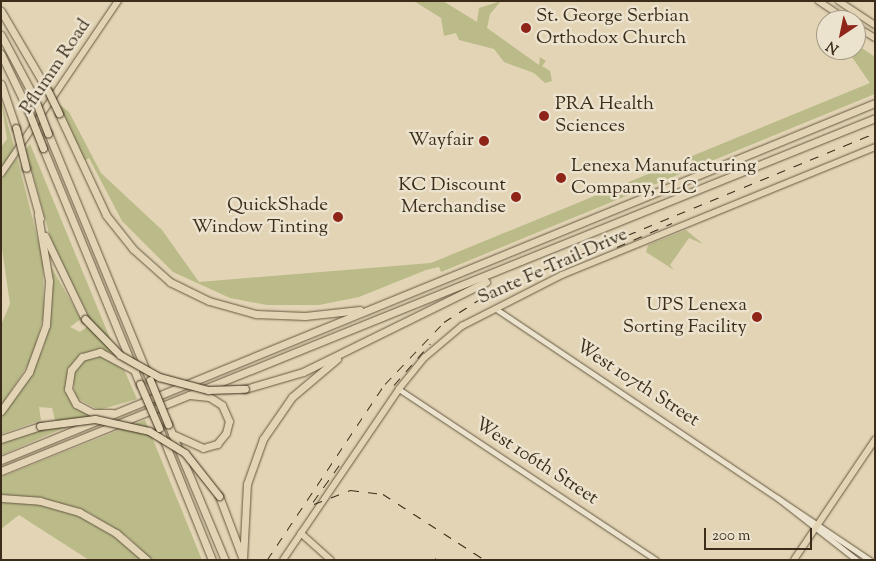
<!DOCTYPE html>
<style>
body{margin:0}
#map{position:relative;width:876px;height:561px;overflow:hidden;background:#e2d4b4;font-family:"Sorts Mill Goudy",serif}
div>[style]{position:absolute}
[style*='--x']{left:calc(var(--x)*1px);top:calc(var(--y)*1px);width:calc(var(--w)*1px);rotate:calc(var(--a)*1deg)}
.green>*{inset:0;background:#babb89}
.roads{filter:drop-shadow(0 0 1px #655740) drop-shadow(0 0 1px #655740)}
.minor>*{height:4.5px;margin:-2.25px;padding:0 2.25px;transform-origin:2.25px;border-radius:2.25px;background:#ece3ce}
.major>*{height:5.5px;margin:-2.75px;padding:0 2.75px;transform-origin:2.75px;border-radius:2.75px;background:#e2d4b4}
.highway>*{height:7px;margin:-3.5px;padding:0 3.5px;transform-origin:3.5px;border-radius:3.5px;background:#e2d4b4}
.rail>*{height:1px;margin-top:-0.5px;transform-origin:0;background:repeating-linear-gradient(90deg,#3b2d1a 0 9px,transparent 0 18px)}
.bridges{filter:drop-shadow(0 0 1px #3b2d1a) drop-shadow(0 0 1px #3b2d1a)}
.highway-bridge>*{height:7px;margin:-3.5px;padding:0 3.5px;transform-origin:3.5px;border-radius:3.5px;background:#e2d4b4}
.dots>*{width:14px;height:14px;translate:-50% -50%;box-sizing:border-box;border:2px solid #ece3ce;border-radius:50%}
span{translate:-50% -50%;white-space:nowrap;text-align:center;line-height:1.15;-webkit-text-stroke:5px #ece3ce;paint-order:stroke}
.poi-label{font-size:19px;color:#3b2d1a}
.left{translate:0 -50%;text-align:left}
.right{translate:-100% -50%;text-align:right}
.street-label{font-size:19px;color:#3b2d1a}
.frame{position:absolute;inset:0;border:2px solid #3b2d1a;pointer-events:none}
.north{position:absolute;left:816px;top:10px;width:50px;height:50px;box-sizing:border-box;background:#ece3ce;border:1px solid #a59a86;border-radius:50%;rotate:214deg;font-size:14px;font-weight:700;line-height:20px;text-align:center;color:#3b2d1a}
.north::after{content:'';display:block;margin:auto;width:18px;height:22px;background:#8f2418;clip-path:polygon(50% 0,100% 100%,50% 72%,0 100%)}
.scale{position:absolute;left:704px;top:528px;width:108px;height:22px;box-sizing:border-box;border:2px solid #3b2d1a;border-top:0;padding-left:6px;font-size:15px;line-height:18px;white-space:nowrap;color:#3b2d1a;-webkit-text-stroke:4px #ece3ce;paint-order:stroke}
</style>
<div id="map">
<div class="green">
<div style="clip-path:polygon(414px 1px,443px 1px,477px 22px,479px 8px,501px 1px,490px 14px,487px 28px,539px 65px,540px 57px,546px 61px,542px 66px,550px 71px,552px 81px,545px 83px,534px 73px,504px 62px,494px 49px,459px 40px,456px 33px,444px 36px,441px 18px)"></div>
<div style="clip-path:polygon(856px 44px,875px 57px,875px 94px,441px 272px,439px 267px,426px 270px,359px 297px,319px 305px,267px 305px,230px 298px,173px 272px,122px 221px,89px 158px,84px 161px,59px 104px,69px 112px,101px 173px,162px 230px,199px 282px,431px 263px,870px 83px,847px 50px,856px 50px)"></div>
<div style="clip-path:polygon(1px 100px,15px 150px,1px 171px,1px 147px,7px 139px)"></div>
<div style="clip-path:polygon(30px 144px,112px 343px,111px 352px,81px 355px,68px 371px,66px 386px,79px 409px,92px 416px,1px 455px,1px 441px,56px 424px,52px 408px,39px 407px,41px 420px,1px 434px,1px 414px,31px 374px,44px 346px,52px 300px,50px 265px,81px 319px,70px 327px,80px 332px,92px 323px,52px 244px,26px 149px)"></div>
<div style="clip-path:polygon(17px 157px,43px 260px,44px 314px,32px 359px,1px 406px,1px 325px,10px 304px,1px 242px,1px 181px)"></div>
<div style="clip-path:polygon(686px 230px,703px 244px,689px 238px,670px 265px,674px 270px,646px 252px,648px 245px)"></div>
<div style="clip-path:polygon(101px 355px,123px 367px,137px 399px,99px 410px,75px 397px,73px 373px,82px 360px)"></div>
<div style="clip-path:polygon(145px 420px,202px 560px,151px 560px,128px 537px,88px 512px,42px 498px,1px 495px,1px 477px)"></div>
<div style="clip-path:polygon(1px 500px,34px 503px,77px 515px,112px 534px,142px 560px,89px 560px,19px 515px,1px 529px)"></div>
</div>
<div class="roads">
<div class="minor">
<div style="--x:495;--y:308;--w:452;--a:33.9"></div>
<div style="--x:399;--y:389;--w:309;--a:33.6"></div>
<div style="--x:778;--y:498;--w:100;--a:38.1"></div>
</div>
<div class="major">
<div style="--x:819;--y:1;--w:34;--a:34"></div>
<div style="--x:839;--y:1;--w:43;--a:33.7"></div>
<div style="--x:856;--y:26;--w:22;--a:32"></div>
<div style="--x:1;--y:174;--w:209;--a:-55.9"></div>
<div style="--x:301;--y:533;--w:40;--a:42"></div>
<div style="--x:283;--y:560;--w:207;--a:-55.8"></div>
<div style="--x:399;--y:389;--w:40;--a:-51"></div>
<div style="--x:424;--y:358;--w:50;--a:-40.1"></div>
<div style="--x:462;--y:326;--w:112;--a:-27"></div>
<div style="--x:562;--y:275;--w:338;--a:-22.2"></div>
<div style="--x:794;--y:560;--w:145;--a:-56"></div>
</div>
<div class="highway">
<div style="--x:1;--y:11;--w:93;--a:59.6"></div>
<div style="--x:1;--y:35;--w:70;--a:62"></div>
<div style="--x:1;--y:54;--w:62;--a:64.3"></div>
<div style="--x:1;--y:84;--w:46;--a:71.2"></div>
<div style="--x:59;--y:114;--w:111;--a:65"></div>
<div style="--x:106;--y:215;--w:43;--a:51.5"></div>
<div style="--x:133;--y:249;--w:50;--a:41.7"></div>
<div style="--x:170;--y:282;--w:43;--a:26"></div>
<div style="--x:209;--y:301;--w:49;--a:15.5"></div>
<div style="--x:256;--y:314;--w:49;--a:2.3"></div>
<div style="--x:305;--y:316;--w:55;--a:-6.2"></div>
<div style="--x:48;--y:133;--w:267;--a:67.6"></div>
<div style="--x:43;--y:148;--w:255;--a:67.7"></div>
<div style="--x:26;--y:168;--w:52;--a:74.4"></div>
<div style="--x:45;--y:236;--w:92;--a:64.3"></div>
<div style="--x:245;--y:389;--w:60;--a:-16.3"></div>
<div style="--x:303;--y:372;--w:204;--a:-26.2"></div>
<div style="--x:1;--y:411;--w:48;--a:-54.3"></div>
<div style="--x:29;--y:372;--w:50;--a:-70.1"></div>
<div style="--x:46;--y:325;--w:44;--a:-86.1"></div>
<div style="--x:49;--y:281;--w:67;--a:-99.5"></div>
<div style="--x:112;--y:413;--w:19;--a:180"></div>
<div style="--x:93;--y:413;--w:19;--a:-152"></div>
<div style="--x:76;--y:404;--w:17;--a:-118"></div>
<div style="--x:68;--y:389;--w:19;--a:-81"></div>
<div style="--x:71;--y:370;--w:17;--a:-50"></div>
<div style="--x:82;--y:357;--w:19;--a:-16"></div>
<div style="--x:100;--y:352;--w:40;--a:28"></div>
<div style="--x:168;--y:424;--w:147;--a:67.3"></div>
<div style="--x:159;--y:428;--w:142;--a:68.1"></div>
<div style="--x:172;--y:434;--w:34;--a:24"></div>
<div style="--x:203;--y:448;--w:15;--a:-16"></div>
<div style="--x:217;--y:444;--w:14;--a:-51"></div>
<div style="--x:226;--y:433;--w:12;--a:-76"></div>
<div style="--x:229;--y:421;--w:17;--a:-114"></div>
<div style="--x:222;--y:405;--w:15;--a:-148"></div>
<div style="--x:209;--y:397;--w:20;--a:-174"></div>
<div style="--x:1;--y:439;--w:41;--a:-18.4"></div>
<div style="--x:1;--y:460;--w:944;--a:-22.22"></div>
<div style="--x:1;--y:471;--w:943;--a:-21.99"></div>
<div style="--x:219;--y:496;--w:65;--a:69.3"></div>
<div style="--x:1;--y:498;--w:39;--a:4"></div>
<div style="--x:40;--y:501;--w:41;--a:15.8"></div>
<div style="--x:79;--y:512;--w:43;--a:29.6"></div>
<div style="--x:116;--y:533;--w:41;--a:41.1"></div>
<div style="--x:243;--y:560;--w:76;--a:-87"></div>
<div style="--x:247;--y:484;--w:48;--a:-70.4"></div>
<div style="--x:263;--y:439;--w:51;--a:-55.4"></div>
<div style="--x:292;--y:397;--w:59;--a:-40.2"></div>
</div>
</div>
<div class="rail">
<div style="--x:617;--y:247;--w:60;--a:-23.6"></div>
<div style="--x:394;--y:385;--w:55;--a:-48.7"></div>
<div style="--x:313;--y:502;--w:47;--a:-54.6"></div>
<div style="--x:314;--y:504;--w:39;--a:-21"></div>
<div style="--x:350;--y:490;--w:33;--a:7"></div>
<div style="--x:383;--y:494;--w:121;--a:32.9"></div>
<div style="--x:435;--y:558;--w:3;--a:45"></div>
<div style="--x:267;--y:560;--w:212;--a:-56.2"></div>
<div style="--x:385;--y:384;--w:86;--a:-46.4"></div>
<div style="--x:444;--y:322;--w:59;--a:-32.6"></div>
<div style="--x:494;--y:290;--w:412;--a:-22.4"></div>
</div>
<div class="bridges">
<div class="highway-bridge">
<div style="--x:48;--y:91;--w:25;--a:64"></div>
<div style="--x:34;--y:97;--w:39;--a:69"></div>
<div style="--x:28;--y:110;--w:41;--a:68.5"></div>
<div style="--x:16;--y:128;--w:41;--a:76"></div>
<div style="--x:85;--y:319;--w:50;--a:45.8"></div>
<div style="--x:120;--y:355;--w:45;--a:29.4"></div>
<div style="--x:159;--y:377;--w:51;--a:14.9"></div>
<div style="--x:208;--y:390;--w:37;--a:-2"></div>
<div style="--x:150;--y:380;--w:48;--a:67.8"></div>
<div style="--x:140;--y:384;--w:48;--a:66.6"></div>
<div style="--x:40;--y:426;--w:55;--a:-7.3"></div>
<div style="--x:95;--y:419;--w:55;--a:12.5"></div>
<div style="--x:149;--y:431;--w:42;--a:31.4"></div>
<div style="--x:185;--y:453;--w:55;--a:51.7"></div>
</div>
</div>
<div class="dots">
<div style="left:526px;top:28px;background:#8f2418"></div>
<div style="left:544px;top:116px;background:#8f2418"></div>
<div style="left:484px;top:141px;background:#8f2418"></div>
<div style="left:561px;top:178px;background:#8f2418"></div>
<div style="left:516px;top:197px;background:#8f2418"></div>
<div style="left:338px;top:217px;background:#8f2418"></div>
<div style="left:757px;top:317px;background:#8f2418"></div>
</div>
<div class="poi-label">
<span class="left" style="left:536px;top:28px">St. George Serbian<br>Orthodox Church</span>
<span class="left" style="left:555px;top:116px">PRA Health<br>Sciences</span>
<span class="right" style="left:474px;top:141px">Wayfair</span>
<span class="left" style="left:571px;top:178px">Lenexa Manufacturing<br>Company, LLC</span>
<span class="right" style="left:506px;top:197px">KC Discount<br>Merchandise</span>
<span class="right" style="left:328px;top:217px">QuickShade<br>Window Tinting</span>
<span class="right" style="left:747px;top:317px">UPS Lenexa<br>Sorting Facility</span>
</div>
<div class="street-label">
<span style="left:56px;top:67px;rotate:-56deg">Pflumm Road</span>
<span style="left:553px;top:267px;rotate:-24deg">Sante Fe Trail Drive</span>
<span style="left:637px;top:384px;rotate:33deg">West 107th Street</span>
<span style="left:536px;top:462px;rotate:33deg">West 106th Street</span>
</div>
<div class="frame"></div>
<div class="north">N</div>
<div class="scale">200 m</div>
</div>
